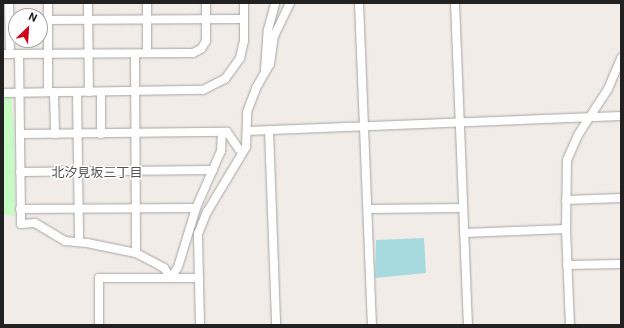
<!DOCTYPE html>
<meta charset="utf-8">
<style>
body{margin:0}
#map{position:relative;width:624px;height:328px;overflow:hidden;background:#f1ece7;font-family:Roboto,"Noto Sans JP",sans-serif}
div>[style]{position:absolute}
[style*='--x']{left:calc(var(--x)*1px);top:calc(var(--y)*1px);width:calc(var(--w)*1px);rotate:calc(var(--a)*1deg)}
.park>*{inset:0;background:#c7fbc4}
.water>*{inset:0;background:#a7dadf}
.roads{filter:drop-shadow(0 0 1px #a5a5a5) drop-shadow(0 0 1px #a5a5a5)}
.minor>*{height:8px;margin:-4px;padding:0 4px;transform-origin:4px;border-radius:4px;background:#fff}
span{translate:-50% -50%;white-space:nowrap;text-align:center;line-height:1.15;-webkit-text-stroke:3px #fff;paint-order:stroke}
.neighbourhood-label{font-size:13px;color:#545454}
.frame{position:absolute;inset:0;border:4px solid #212121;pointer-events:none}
.north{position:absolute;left:8px;top:8px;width:40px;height:40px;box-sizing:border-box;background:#fff;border:1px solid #a6a6a6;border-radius:50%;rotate:25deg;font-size:11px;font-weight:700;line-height:16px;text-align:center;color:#212121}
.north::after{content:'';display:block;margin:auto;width:14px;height:18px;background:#d1001c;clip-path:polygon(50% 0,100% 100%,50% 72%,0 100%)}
</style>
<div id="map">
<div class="park">
<div style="clip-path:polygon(11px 96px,14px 129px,15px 216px,3px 214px,3px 97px)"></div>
</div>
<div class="water">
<div style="clip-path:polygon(424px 238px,426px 273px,375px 278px,376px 240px)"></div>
</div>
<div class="roads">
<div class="minor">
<div style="--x:9;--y:3;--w:51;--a:88.9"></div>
<div style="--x:48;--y:3;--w:89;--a:90"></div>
<div style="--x:88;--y:3;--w:89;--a:89.4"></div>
<div style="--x:147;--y:3;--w:50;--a:90"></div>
<div style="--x:359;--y:3;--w:322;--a:87.7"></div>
<div style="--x:455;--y:3;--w:322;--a:87.7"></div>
<div style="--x:40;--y:20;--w:204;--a:-0.3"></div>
<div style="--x:3;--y:54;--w:190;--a:-0.3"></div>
<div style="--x:193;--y:53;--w:9;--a:-27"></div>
<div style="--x:201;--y:49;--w:9;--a:-58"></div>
<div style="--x:206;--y:41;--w:38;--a:-90"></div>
<div style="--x:19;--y:54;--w:170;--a:89.3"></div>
<div style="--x:21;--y:224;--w:14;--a:-4"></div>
<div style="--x:35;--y:223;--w:35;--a:31"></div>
<div style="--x:65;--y:241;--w:22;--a:5"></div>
<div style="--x:87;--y:243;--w:50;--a:11.5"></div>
<div style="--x:136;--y:253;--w:32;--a:28"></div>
<div style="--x:164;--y:268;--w:12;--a:55"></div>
<div style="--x:171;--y:278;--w:13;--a:-58"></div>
<div style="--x:178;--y:267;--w:62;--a:-73"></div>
<div style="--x:196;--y:208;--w:62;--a:-66.3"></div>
<div style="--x:221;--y:151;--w:19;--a:-87"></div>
<div style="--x:135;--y:54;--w:199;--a:89.7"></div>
<div style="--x:265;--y:69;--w:39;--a:-86"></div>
<div style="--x:268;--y:30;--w:28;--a:-75"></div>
<div style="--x:54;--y:92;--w:42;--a:88.6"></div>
<div style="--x:77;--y:92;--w:150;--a:89.2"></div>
<div style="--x:3;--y:93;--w:200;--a:-0.9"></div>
<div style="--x:203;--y:90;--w:25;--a:-27"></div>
<div style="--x:225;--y:79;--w:26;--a:-54"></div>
<div style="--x:240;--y:58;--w:17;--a:-77"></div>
<div style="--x:244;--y:41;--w:38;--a:-90"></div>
<div style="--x:269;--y:130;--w:195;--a:87.9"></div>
<div style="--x:247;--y:131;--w:374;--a:-2.3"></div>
<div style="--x:20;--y:134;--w:207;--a:-0.6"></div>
<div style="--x:227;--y:132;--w:21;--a:55"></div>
<div style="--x:239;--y:149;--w:4;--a:27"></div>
<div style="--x:101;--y:134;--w:42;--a:-90"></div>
<div style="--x:20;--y:172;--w:193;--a:-0.6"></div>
<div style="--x:566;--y:200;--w:55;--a:-2.1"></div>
<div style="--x:20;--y:209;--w:176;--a:-0.3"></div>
<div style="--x:368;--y:209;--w:95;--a:-0.6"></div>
<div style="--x:464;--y:233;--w:102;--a:-2.2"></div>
<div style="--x:567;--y:265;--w:54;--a:-1.1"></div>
<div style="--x:99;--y:325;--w:47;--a:-90"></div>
<div style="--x:99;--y:278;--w:100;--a:0"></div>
<div style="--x:200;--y:325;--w:91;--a:-91.3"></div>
<div style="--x:198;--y:234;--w:24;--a:-68"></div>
<div style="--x:207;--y:212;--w:76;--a:-59"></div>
<div style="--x:246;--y:147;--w:35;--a:-88"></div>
<div style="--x:247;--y:112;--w:26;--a:-69"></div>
<div style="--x:256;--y:88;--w:28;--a:-60"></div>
<div style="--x:270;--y:64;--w:28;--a:-82"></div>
<div style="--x:274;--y:36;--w:37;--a:-64"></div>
<div style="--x:570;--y:325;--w:96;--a:-92.4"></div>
<div style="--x:566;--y:229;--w:69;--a:-89.2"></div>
<div style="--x:567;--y:160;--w:27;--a:-66"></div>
<div style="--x:578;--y:135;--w:55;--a:-56.9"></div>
<div style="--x:608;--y:89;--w:34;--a:-67"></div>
</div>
</div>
<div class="neighbourhood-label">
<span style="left:97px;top:173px">北汐見坂三丁目</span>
</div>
<div class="frame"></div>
<div class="north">N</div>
</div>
